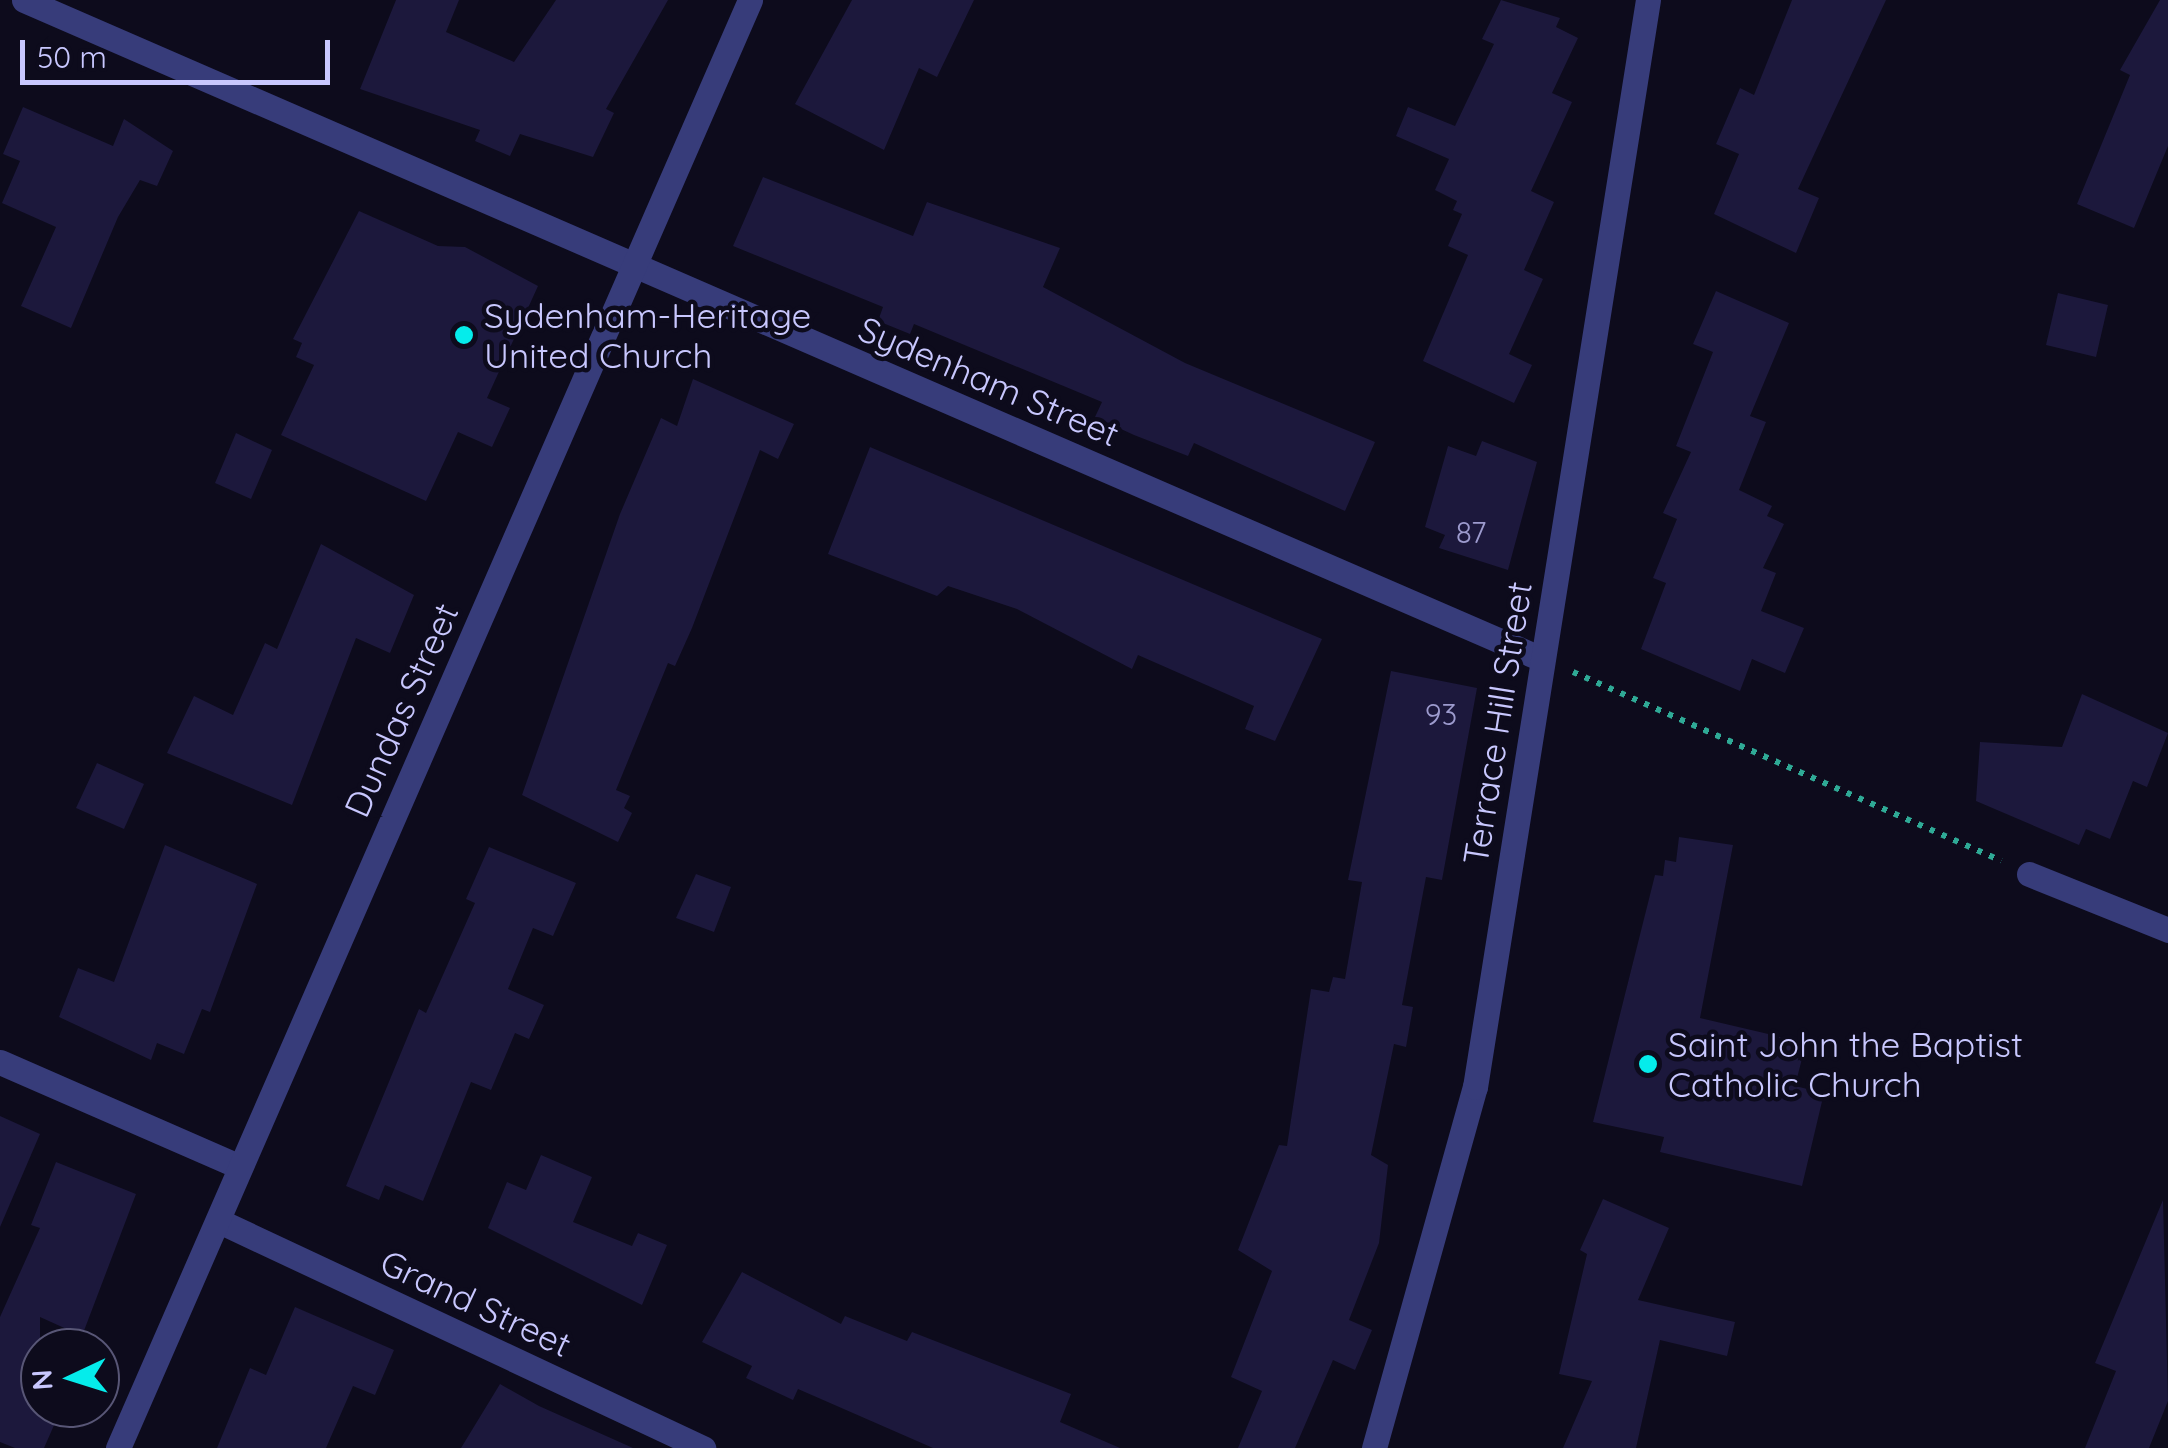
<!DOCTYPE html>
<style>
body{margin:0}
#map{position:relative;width:2168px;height:1448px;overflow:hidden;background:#0d0b1c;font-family:Quicksand,sans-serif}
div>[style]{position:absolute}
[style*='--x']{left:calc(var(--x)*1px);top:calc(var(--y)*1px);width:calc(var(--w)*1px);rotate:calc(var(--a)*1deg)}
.building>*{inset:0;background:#1c183c}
.path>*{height:6px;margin-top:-3px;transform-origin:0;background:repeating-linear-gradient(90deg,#2faa96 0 5px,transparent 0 13px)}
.minor>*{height:25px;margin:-12.5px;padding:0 12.5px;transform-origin:12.5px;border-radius:12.5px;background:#373c7a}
.dots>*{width:28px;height:28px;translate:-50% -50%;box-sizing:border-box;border:5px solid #0d0b1c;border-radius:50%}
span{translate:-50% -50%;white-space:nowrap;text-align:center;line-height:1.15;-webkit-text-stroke:9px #0d0b1c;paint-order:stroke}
.number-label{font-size:30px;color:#9d9bce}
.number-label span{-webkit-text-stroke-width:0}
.poi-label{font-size:35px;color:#c8c7fe}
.left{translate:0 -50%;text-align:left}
.street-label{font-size:35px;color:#c8c7fe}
.north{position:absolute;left:20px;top:1328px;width:100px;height:100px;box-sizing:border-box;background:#0d0b1c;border:2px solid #585676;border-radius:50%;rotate:266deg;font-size:28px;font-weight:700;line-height:40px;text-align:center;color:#c8c7fe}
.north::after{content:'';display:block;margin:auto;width:35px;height:45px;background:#05eceb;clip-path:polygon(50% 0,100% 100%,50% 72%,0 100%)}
.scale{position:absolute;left:20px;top:40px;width:310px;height:45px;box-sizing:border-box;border:5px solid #c8c7fe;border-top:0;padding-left:12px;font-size:30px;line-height:35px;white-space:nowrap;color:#c8c7fe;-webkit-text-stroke:8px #0d0b1c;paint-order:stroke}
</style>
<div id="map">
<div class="building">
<div style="clip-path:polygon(396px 0,459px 0,446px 32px,514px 62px,556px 0,668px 0,606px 109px,614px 113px,593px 157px,520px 134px,510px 156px,475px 141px,480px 130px,360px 89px)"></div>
<div style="clip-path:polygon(852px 0,974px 0,937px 77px,919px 68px,884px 150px,795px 104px)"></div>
<div style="clip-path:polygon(1501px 0,1560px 18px,1556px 27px,1578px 38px,1552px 93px,1572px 102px,1531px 191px,1554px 202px,1524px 270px,1543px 279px,1509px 354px,1532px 365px,1514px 403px,1423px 361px,1468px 255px,1448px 246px,1462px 214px,1453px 210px,1457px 201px,1435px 190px,1449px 159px,1396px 136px,1408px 107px,1455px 126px,1494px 44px,1482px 39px)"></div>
<div style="clip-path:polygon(1792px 0,1886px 0,1798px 189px,1819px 198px,1796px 253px,1714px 214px,1739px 154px,1716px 144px,1740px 88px,1754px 95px)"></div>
<div style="clip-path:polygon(2160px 0,2168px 0,2168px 146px,2134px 228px,2077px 204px,2130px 75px,2120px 70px)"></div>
<div style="clip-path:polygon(23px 107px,113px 146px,124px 119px,173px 151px,157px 186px,140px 180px,118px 217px,71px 328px,21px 306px,56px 227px,2px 203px,20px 161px,3px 154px)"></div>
<div style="clip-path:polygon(763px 177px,913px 236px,927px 202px,1060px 248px,1043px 287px,1185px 363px,1375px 442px,1345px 511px,1194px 443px,1188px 456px,1134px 435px,1095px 417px,1102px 402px,914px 324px,910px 334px,878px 321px,883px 307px,733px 246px)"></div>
<div style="clip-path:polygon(359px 211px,438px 246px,465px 247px,538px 286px,487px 398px,510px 408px,492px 447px,458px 432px,426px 501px,281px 435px,314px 365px,296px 357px,302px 343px,293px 339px)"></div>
<div style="clip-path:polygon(1716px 291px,1789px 323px,1750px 416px,1766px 422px,1739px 490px,1772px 506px,1767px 516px,1784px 524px,1763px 568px,1776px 573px,1761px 611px,1804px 628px,1785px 673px,1752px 659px,1740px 691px,1641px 649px,1666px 583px,1653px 578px,1677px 519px,1663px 513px,1691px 452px,1676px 446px,1713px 352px,1693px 344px)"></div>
<div style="clip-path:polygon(2058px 293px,2108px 305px,2096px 357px,2046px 345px)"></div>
<div style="clip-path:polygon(693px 379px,794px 424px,778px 459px,760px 450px,692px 628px,675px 666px,668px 663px,616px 790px,630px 796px,624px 808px,632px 813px,618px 842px,522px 795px,620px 514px,661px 418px,677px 426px)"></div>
<div style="clip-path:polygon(236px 433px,272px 450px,251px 499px,215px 483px)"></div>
<div style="clip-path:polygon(1482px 441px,1537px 462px,1508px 570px,1439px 548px,1445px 535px,1425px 527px,1448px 446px,1476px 456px)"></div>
<div style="clip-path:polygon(870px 447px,1322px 639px,1275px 741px,1245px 729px,1254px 706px,1138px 655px,1132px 669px,1017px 609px,948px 586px,937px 596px,828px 554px)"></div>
<div style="clip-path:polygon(321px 544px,414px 595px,390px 653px,356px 638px,292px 805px,167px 753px,194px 696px,233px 715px,265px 643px,277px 649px)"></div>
<div style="clip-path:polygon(1391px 671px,1477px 688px,1442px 880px,1426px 877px,1402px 1005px,1413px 1007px,1406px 1047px,1394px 1044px,1371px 1155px,1388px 1165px,1379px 1243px,1349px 1320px,1372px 1330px,1355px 1370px,1333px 1360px,1295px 1448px,1238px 1448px,1262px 1391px,1231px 1377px,1272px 1271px,1238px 1250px,1279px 1145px,1287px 1146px,1311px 989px,1329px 992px,1333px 977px,1345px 979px,1362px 882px,1348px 880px)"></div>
<div style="clip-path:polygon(2082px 694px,2168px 733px,2147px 787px,2133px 781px,2110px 839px,2086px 829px,2079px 845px,1976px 801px,1980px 742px,2062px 747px)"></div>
<div style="clip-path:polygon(97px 763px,144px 784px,124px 829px,76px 808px)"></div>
<div style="clip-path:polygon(1679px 837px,1733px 845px,1700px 1018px,1806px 1043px,1795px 1086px,1824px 1093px,1802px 1186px,1660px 1152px,1664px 1137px,1593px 1122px,1655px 875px,1663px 876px,1665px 860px,1676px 862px)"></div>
<div style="clip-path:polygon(165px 845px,257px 884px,210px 1012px,202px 1009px,184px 1054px,157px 1043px,151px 1060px,59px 1017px,78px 968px,114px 982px)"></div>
<div style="clip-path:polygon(489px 847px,576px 883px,553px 936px,533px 928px,508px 989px,544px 1005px,529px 1039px,515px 1033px,491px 1090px,471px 1082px,423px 1201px,385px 1185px,379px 1200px,346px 1186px,419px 1009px,426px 1013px,475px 903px,466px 899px)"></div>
<div style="clip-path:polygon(696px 874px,731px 887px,714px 932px,676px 918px)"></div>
<div style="clip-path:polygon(0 1116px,40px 1134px,0 1227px)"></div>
<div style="clip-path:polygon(541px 1155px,592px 1177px,573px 1222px,632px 1246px,638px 1233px,667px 1245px,642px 1305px,488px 1228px,507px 1182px,526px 1190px)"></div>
<div style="clip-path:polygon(56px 1162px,136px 1194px,82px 1336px,40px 1317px,40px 1417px,55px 1423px,44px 1448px,15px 1448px,0 1442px,0 1317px,40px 1228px,31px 1225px)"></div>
<div style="clip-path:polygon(1603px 1199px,1669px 1228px,1638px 1300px,1735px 1322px,1727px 1356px,1660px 1340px,1636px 1448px,1563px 1448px,1592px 1381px,1559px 1374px,1587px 1254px,1580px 1250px)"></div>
<div style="clip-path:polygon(2163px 1200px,2168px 1401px,2149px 1448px,2085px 1448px,2116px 1371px,2095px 1363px)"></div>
<div style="clip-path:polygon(742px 1272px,841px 1324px,845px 1316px,907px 1341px,912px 1332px,1071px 1394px,1060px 1422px,1120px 1448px,933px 1448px,798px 1389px,793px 1400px,746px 1378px,752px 1366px,702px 1342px)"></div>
<div style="clip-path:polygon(295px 1307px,394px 1350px,375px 1395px,353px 1386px,326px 1448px,217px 1448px,250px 1368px,266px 1375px)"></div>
<div style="clip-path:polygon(500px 1384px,539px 1406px,633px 1448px,461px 1448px)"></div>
</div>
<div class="path">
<div style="--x:1573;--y:672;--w:468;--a:23.8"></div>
</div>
<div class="minor">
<div style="--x:24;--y:0;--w:1655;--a:23.47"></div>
<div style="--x:2029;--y:874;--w:150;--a:21.9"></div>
<div style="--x:0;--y:1062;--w:262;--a:23.6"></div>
<div style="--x:219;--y:1221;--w:535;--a:25.13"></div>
<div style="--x:118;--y:1448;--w:1580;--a:-66.42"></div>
<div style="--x:1374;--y:1448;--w:375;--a:-74.4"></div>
<div style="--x:1475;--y:1087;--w:1101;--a:-80.96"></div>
</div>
<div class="dots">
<div style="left:464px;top:335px;background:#05eceb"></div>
<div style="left:1648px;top:1064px;background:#05eceb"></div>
</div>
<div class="number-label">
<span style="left:1471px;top:532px">87</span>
<span style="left:1441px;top:714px">93</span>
</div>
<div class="poi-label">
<span class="left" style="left:484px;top:335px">Sydenham-Heritage<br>United Church</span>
<span class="left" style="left:1668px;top:1064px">Saint John the Baptist<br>Catholic Church</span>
</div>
<div class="street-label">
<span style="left:989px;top:381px;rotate:23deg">Sydenham Street</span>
<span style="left:401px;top:710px;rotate:-66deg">Dundas Street</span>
<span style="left:1497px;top:723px;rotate:-81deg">Terrace Hill Street</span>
<span style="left:476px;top:1303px;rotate:25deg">Grand Street</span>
</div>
<div class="north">N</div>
<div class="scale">50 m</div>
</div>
